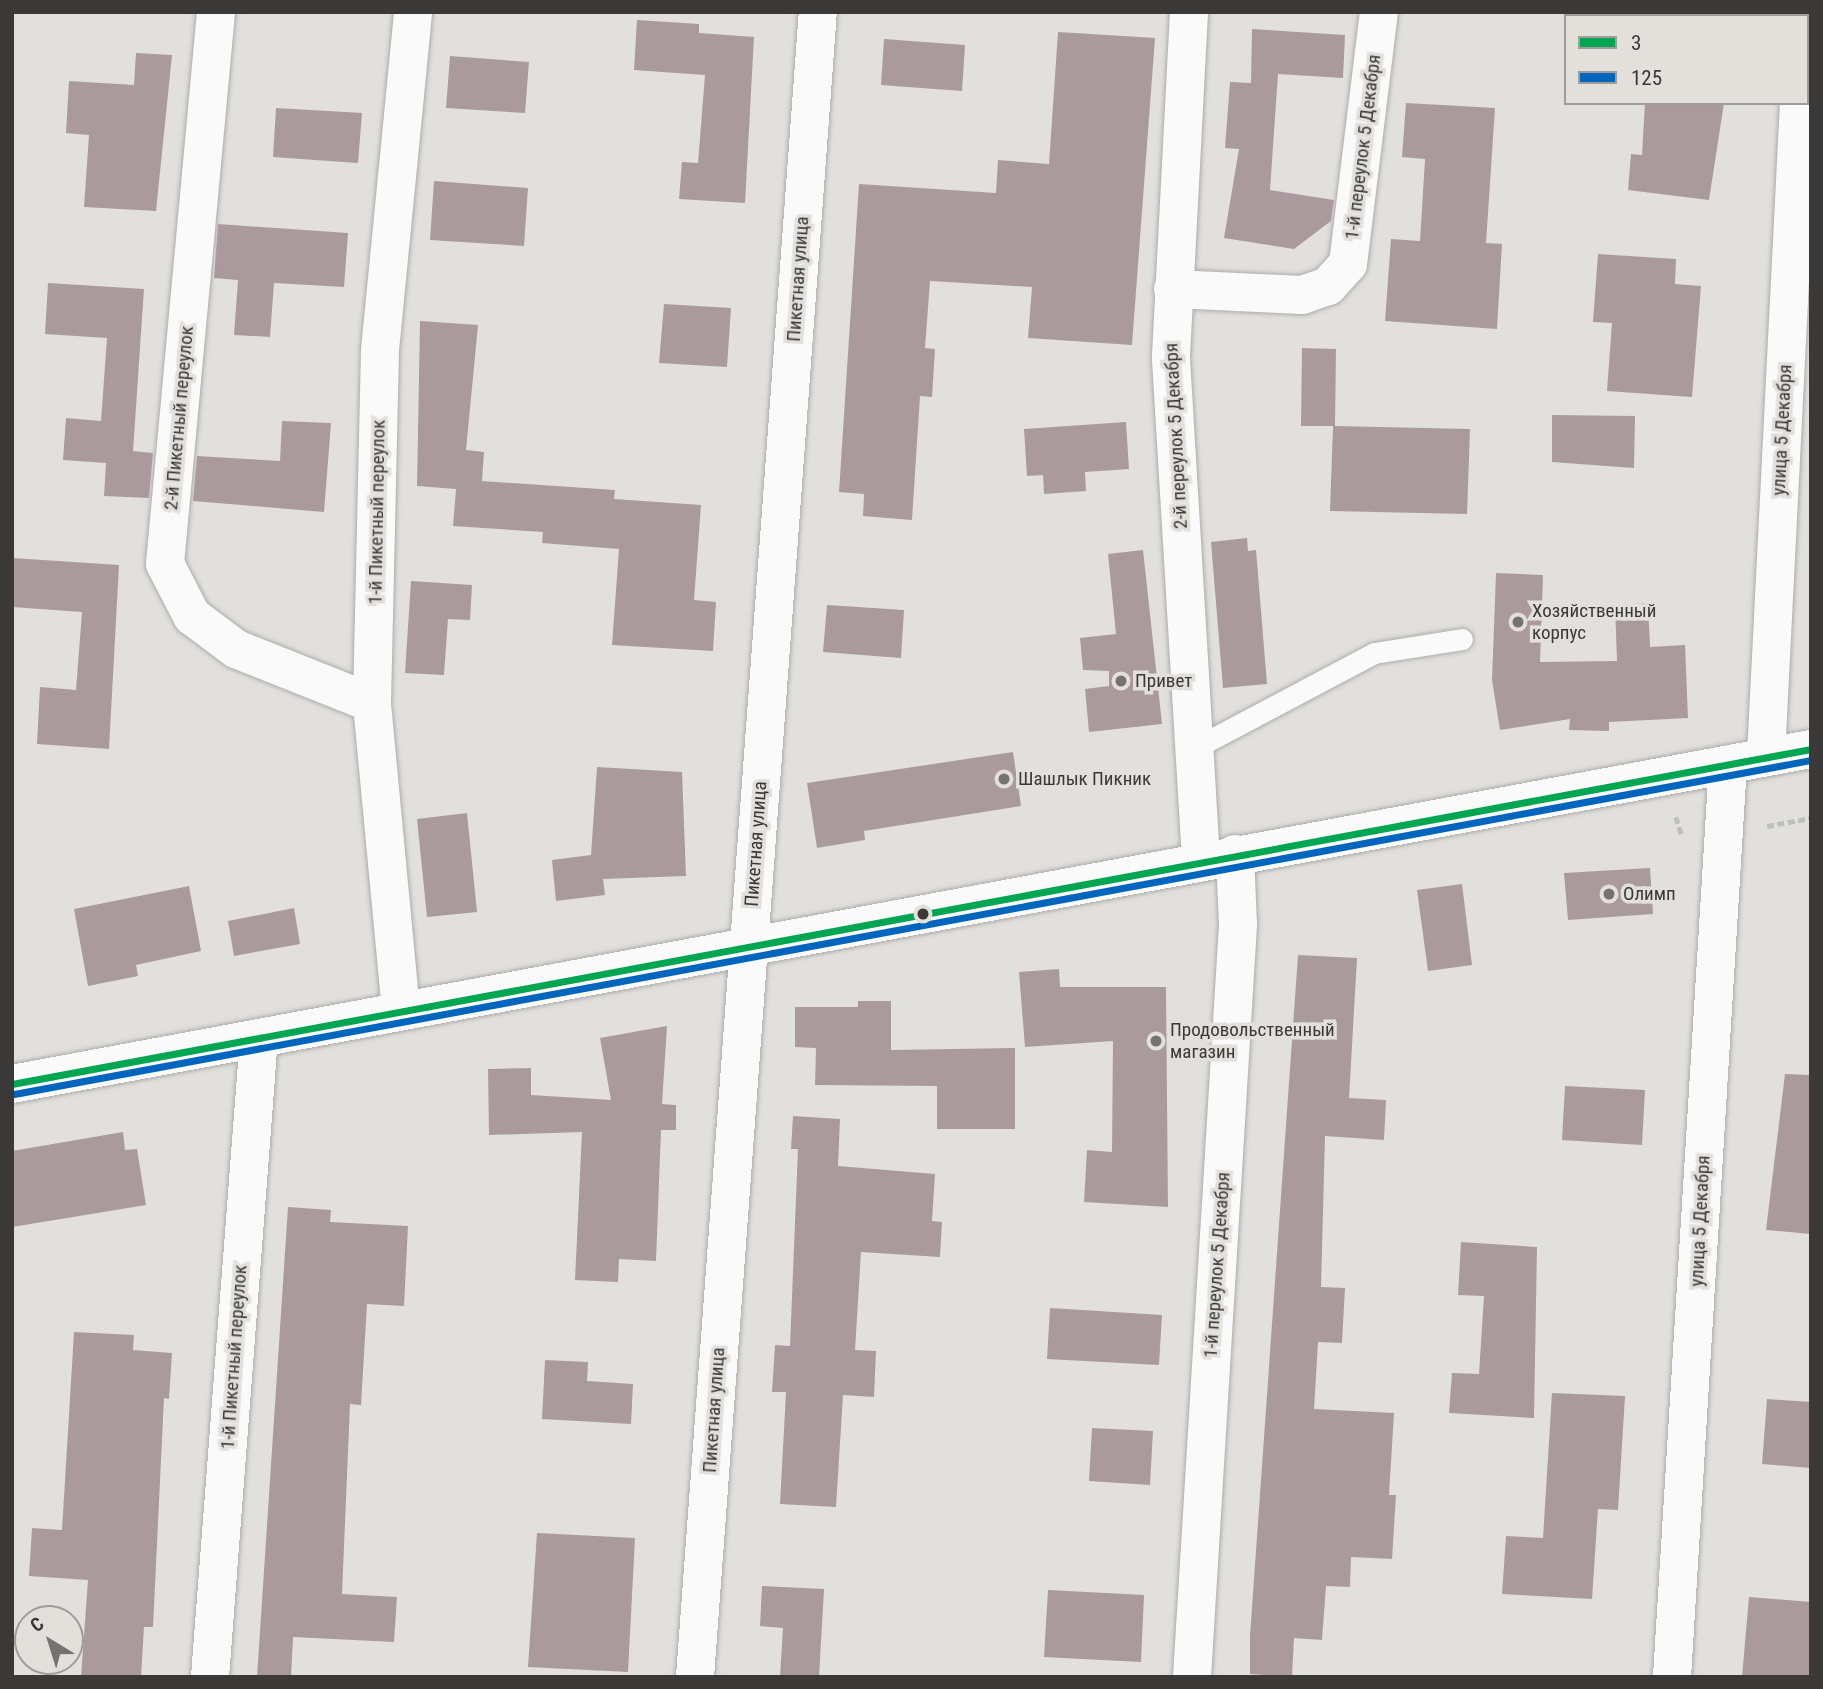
<!DOCTYPE html>
<meta charset="utf-8">
<style>
body{margin:0}
#map{position:relative;width:1823px;height:1689px;overflow:hidden;background:#e2e0dd;font-family:"Roboto Condensed",sans-serif}
div>[style]{position:absolute}
[style*='--x']{left:calc(var(--x)*1px);top:calc(var(--y)*1px);width:calc(var(--w)*1px);rotate:calc(var(--a)*1deg)}
.building>*{inset:0;background:#aa9a9e}
.path>*{height:4.5px;margin-top:-2.25px;transform-origin:0;background:repeating-linear-gradient(90deg,#bfbfbe 0 7px,transparent 0 10.5px)}
.roads{filter:drop-shadow(0 0 2px #aeacaa) drop-shadow(0 0 2px #aeacaa)}
.lane>*{height:21px;margin:-10.5px;padding:0 10.5px;transform-origin:10.5px;border-radius:10.5px;background:#fbfafa}
.street>*{height:38px;margin:-19px;padding:0 19px;transform-origin:19px;border-radius:19px;background:#fbfafa}
.primary>*{height:38px;margin:-19px;padding:0 19px;transform-origin:19px;border-radius:19px;background:#fbfafa}
.bus-1>*{height:7px;margin:-3.5px;padding:0 3.5px;transform-origin:3.5px;border-radius:3.5px;background:#00a651}
.bus-2>*{height:7px;margin:-3.5px;padding:0 3.5px;transform-origin:3.5px;border-radius:3.5px;background:#0065bd}
.dots>*{width:19px;height:19px;translate:-50% -50%;box-sizing:border-box;border:4px solid #e3e0dc;border-radius:50%}
span{translate:-50% -50%;white-space:nowrap;text-align:center;line-height:1.15;-webkit-text-stroke:7px #e3e0dc;paint-order:stroke}
.street-label{font-size:19px;color:#3a3937}
.poi-label{font-size:19px;color:#3a3937}
.left{translate:0 -50%;text-align:left}
.frame{position:absolute;inset:0;border:14px solid #3a3937;pointer-events:none}
.legend{position:absolute;left:1564px;top:14px;width:245px;height:91px;box-sizing:border-box;background:#e3e0dc;border:2px solid #9f9d9a;margin:0;padding:9px 12px;list-style:none;font-size:21px;color:#3a3937}
.legend li{display:flex;align-items:center;gap:14px;height:35px}
.legend b{width:35px;border:2px solid #9f9d9a}
.north{position:absolute;left:14px;top:1605px;width:70px;height:70px;box-sizing:border-box;background:#e3e0dc;border:2px solid #9f9d9a;border-radius:50%;rotate:322deg;font-size:19px;font-weight:700;line-height:28px;text-align:center;color:#3a3937}
.north::after{content:'';display:block;margin:auto;width:24px;height:32px;background:#757371;clip-path:polygon(50% 0,100% 100%,50% 72%,0 100%)}
</style>
<div id="map">
<div class="building">
<div style="clip-path:polygon(637px 20px,699px 24px,699px 33px,754px 37px,745px 203px,679px 199px,682px 162px,698px 163px,705px 75px,634px 70px)"></div>
<div style="clip-path:polygon(1252px 29px,1345px 35px,1343px 78px,1278px 74px,1270px 190px,1334px 200px,1331px 221px,1294px 249px,1224px 238px,1239px 149px,1225px 148px,1230px 82px,1251px 83px)"></div>
<div style="clip-path:polygon(1058px 32px,1155px 38px,1132px 345px,1028px 338px,1032px 287px,930px 281px,925px 348px,935px 349px,932px 397px,920px 396px,912px 520px,863px 516px,864px 494px,839px 492px,859px 184px,996px 193px,998px 160px,1049px 164px)"></div>
<div style="clip-path:polygon(884px 39px,965px 45px,962px 91px,881px 85px)"></div>
<div style="clip-path:polygon(136px 53px,172px 55px,156px 211px,84px 207px,89px 135px,66px 133px,69px 81px,134px 85px)"></div>
<div style="clip-path:polygon(450px 56px,529px 62px,525px 113px,446px 108px)"></div>
<div style="clip-path:polygon(1406px 103px,1495px 108px,1486px 243px,1502px 244px,1497px 329px,1385px 321px,1391px 239px,1420px 241px,1425px 159px,1402px 157px)"></div>
<div style="clip-path:polygon(1645px 103px,1724px 103px,1709px 200px,1628px 190px,1631px 154px,1642px 155px)"></div>
<div style="clip-path:polygon(276px 108px,362px 113px,358px 163px,273px 157px)"></div>
<div style="clip-path:polygon(434px 181px,528px 188px,524px 246px,430px 240px)"></div>
<div style="clip-path:polygon(218px 224px,348px 233px,344px 287px,274px 283px,270px 337px,234px 335px,238px 280px,214px 278px)"></div>
<div style="clip-path:polygon(1598px 254px,1676px 259px,1675px 284px,1701px 286px,1692px 397px,1607px 391px,1612px 323px,1593px 322px)"></div>
<div style="clip-path:polygon(48px 283px,144px 289px,133px 451px,153px 453px,149px 498px,104px 496px,106px 463px,63px 460px,66px 418px,101px 421px,107px 338px,45px 334px)"></div>
<div style="clip-path:polygon(664px 304px,731px 308px,727px 367px,659px 363px)"></div>
<div style="clip-path:polygon(420px 321px,478px 325px,466px 450px,484px 452px,482px 481px,615px 490px,614px 499px,701px 505px,694px 600px,716px 602px,713px 651px,612px 645px,619px 549px,542px 543px,543px 532px,453px 526px,456px 489px,417px 486px)"></div>
<div style="clip-path:polygon(1302px 348px,1336px 349px,1335px 426px,1470px 429px,1467px 514px,1330px 511px,1333px 426px,1301px 426px)"></div>
<div style="clip-path:polygon(1552px 415px,1635px 416px,1634px 468px,1552px 462px)"></div>
<div style="clip-path:polygon(282px 421px,331px 423px,324px 512px,193px 501px,197px 456px,280px 461px)"></div>
<div style="clip-path:polygon(1126px 422px,1129px 469px,1085px 472px,1086px 491px,1044px 494px,1043px 475px,1027px 476px,1024px 429px)"></div>
<div style="clip-path:polygon(1247px 538px,1248px 551px,1256px 550px,1267px 684px,1223px 688px,1211px 542px)"></div>
<div style="clip-path:polygon(1143px 550px,1162px 724px,1089px 732px,1085px 689px,1109px 686px,1109px 671px,1083px 670px,1080px 638px,1116px 634px,1108px 554px)"></div>
<div style="clip-path:polygon(12px 558px,119px 565px,109px 749px,37px 744px,40px 687px,76px 690px,82px 612px,12px 607px)"></div>
<div style="clip-path:polygon(1496px 573px,1543px 575px,1540px 662px,1617px 661px,1615px 605px,1648px 603px,1650px 647px,1685px 645px,1688px 718px,1609px 722px,1609px 731px,1569px 730px,1570px 719px,1500px 730px,1492px 680px)"></div>
<div style="clip-path:polygon(411px 581px,472px 585px,470px 620px,448px 619px,444px 675px,405px 673px)"></div>
<div style="clip-path:polygon(827px 605px,904px 610px,901px 658px,823px 652px)"></div>
<div style="clip-path:polygon(1013px 752px,1021px 806px,864px 831px,865px 840px,817px 848px,807px 783px)"></div>
<div style="clip-path:polygon(597px 767px,682px 772px,686px 876px,603px 879px,605px 895px,556px 901px,552px 860px,591px 855px)"></div>
<div style="clip-path:polygon(467px 813px,477px 912px,427px 917px,417px 819px)"></div>
<div style="clip-path:polygon(1650px 868px,1653px 914px,1568px 920px,1564px 873px)"></div>
<div style="clip-path:polygon(1462px 884px,1472px 965px,1428px 971px,1417px 890px)"></div>
<div style="clip-path:polygon(189px 886px,201px 951px,136px 965px,138px 976px,88px 986px,74px 909px)"></div>
<div style="clip-path:polygon(294px 908px,300px 944px,234px 956px,228px 921px)"></div>
<div style="clip-path:polygon(1298px 955px,1357px 958px,1349px 1098px,1386px 1100px,1384px 1140px,1325px 1136px,1321px 1287px,1345px 1288px,1342px 1343px,1318px 1342px,1314px 1409px,1394px 1413px,1389px 1495px,1396px 1495px,1392px 1559px,1351px 1557px,1350px 1587px,1326px 1586px,1322px 1640px,1294px 1638px,1292px 1677px,1250px 1674px,1250px 1636px)"></div>
<div style="clip-path:polygon(1059px 969px,1060px 987px,1166px 987px,1168px 1207px,1084px 1202px,1087px 1150px,1112px 1152px,1113px 1041px,1025px 1047px,1019px 972px)"></div>
<div style="clip-path:polygon(858px 1001px,891px 1001px,891px 1050px,1015px 1048px,1015px 1129px,937px 1129px,937px 1086px,815px 1085px,816px 1048px,795px 1047px,795px 1007px,858px 1007px)"></div>
<div style="clip-path:polygon(667px 1026px,662px 1104px,676px 1105px,676px 1130px,661px 1130px,656px 1261px,619px 1259px,618px 1282px,575px 1280px,582px 1132px,489px 1135px,488px 1069px,531px 1068px,531px 1095px,611px 1100px,600px 1038px)"></div>
<div style="clip-path:polygon(1785px 1074px,1811px 1075px,1811px 1234px,1766px 1230px)"></div>
<div style="clip-path:polygon(1565px 1086px,1645px 1090px,1642px 1145px,1562px 1140px)"></div>
<div style="clip-path:polygon(793px 1116px,840px 1119px,838px 1166px,935px 1174px,932px 1221px,942px 1222px,940px 1257px,861px 1252px,855px 1350px,876px 1351px,874px 1397px,843px 1395px,836px 1507px,780px 1504px,786px 1392px,772px 1392px,775px 1345px,790px 1346px,798px 1149px,791px 1149px)"></div>
<div style="clip-path:polygon(123px 1132px,125px 1150px,137px 1149px,146px 1205px,12px 1227px,12px 1151px)"></div>
<div style="clip-path:polygon(288px 1207px,331px 1210px,330px 1222px,408px 1226px,404px 1306px,367px 1304px,361px 1405px,350px 1404px,342px 1594px,397px 1597px,394px 1642px,293px 1637px,291px 1677px,257px 1677px)"></div>
<div style="clip-path:polygon(1461px 1242px,1537px 1247px,1534px 1418px,1449px 1413px,1452px 1373px,1479px 1374px,1484px 1296px,1458px 1295px)"></div>
<div style="clip-path:polygon(1050px 1308px,1162px 1315px,1159px 1365px,1047px 1359px)"></div>
<div style="clip-path:polygon(74px 1332px,134px 1335px,133px 1350px,172px 1353px,169px 1399px,164px 1398px,153px 1627px,144px 1627px,141px 1677px,81px 1677px,88px 1580px,29px 1576px,32px 1528px,62px 1530px)"></div>
<div style="clip-path:polygon(545px 1360px,588px 1362px,587px 1381px,633px 1384px,631px 1424px,542px 1419px)"></div>
<div style="clip-path:polygon(1552px 1393px,1625px 1396px,1618px 1510px,1598px 1509px,1592px 1599px,1502px 1594px,1506px 1536px,1543px 1538px)"></div>
<div style="clip-path:polygon(1767px 1399px,1811px 1402px,1811px 1468px,1762px 1464px)"></div>
<div style="clip-path:polygon(1092px 1428px,1153px 1431px,1150px 1485px,1089px 1481px)"></div>
<div style="clip-path:polygon(537px 1533px,635px 1538px,628px 1672px,528px 1667px)"></div>
<div style="clip-path:polygon(762px 1586px,824px 1589px,819px 1677px,780px 1677px,783px 1628px,760px 1626px)"></div>
<div style="clip-path:polygon(1048px 1590px,1144px 1595px,1141px 1662px,1044px 1657px)"></div>
<div style="clip-path:polygon(1749px 1597px,1811px 1602px,1811px 1677px,1742px 1677px)"></div>
</div>
<div class="path">
<div style="--x:1676;--y:817;--w:19;--a:72"></div>
<div style="--x:1767;--y:826;--w:45;--a:-10.3"></div>
</div>
<div class="roads">
<div class="lane">
<div style="--x:1193;--y:749;--w:205;--a:-27.9"></div>
<div style="--x:1374;--y:653;--w:89;--a:-9"></div>
</div>
<div class="street">
<div style="--x:216;--y:12;--w:554;--a:95.28"></div>
<div style="--x:165;--y:564;--w:59;--a:62.6"></div>
<div style="--x:192;--y:616;--w:55;--a:36.9"></div>
<div style="--x:236;--y:649;--w:146;--a:21.7"></div>
<div style="--x:1189;--y:12;--w:347;--a:93"></div>
<div style="--x:1171;--y:359;--w:502;--a:86.57"></div>
<div style="--x:1804;--y:16;--w:4;--a:-90"></div>
<div style="--x:1173;--y:289;--w:129;--a:2.7"></div>
<div style="--x:1302;--y:295;--w:28;--a:-19"></div>
<div style="--x:1328;--y:286;--w:30;--a:-48"></div>
<div style="--x:1348;--y:264;--w:254;--a:-83"></div>
<div style="--x:1766;--y:756;--w:654;--a:-87.11"></div>
<div style="--x:401;--y:1011;--w:309;--a:-95.4"></div>
<div style="--x:372;--y:703;--w:353;--a:-88.7"></div>
<div style="--x:380;--y:350;--w:340;--a:-84.4"></div>
<div style="--x:210;--y:1677;--w:641;--a:-85.62"></div>
<div style="--x:695;--y:1677;--w:1670;--a:-85.78"></div>
<div style="--x:1192;--y:1677;--w:754;--a:-86.5"></div>
<div style="--x:1238;--y:924;--w:70;--a:-92.5"></div>
<div style="--x:1672;--y:1677;--w:914;--a:-86.49"></div>
</div>
<div class="primary">
<div style="--x:12;--y:1084;--w:1830;--a:-10.55"></div>
</div>
</div>
<div class="bus-1">
<div style="--x:12;--y:1084;--w:1830;--a:-10.55"></div>
</div>
<div class="bus-2">
<div style="--x:14;--y:1094;--w:1828;--a:-10.53"></div>
</div>
<div class="dots">
<div style="left:1518px;top:622px;background:#757371"></div>
<div style="left:1121px;top:681px;background:#757371"></div>
<div style="left:1004px;top:779px;background:#757371"></div>
<div style="left:1609px;top:894px;background:#757371"></div>
<div style="left:923px;top:914px;background:#3a3937"></div>
<div style="left:1156px;top:1041px;background:#757371"></div>
</div>
<div class="street-label">
<span style="left:1363px;top:147px;rotate:-83deg">1-й переулок 5 Декабря</span>
<span style="left:798px;top:279px;rotate:-86deg">Пикетная улица</span>
<span style="left:179px;top:418px;rotate:-85deg">2-й Пикетный переулок</span>
<span style="left:1782px;top:430px;rotate:-87deg">улица 5 Декабря</span>
<span style="left:1176px;top:436px;rotate:-93deg">2-й переулок 5 Декабря</span>
<span style="left:377px;top:512px;rotate:-89deg">1-й Пикетный переулок</span>
<span style="left:756px;top:844px;rotate:-86deg">Пикетная улица</span>
<span style="left:1700px;top:1221px;rotate:-87deg">улица 5 Декабря</span>
<span style="left:1217px;top:1265px;rotate:-86deg">1-й переулок 5 Декабря</span>
<span style="left:234px;top:1357px;rotate:-86deg">1-й Пикетный переулок</span>
<span style="left:714px;top:1410px;rotate:-86deg">Пикетная улица</span>
</div>
<div class="poi-label">
<span class="left" style="left:1532px;top:622px">Хозяйственный<br>корпус</span>
<span class="left" style="left:1135px;top:681px">Привет</span>
<span class="left" style="left:1018px;top:779px">Шашлык Пикник</span>
<span class="left" style="left:1623px;top:894px">Олимп</span>
<span class="left" style="left:1170px;top:1041px">Продовольственный<br>магазин</span>
</div>
<div class="frame"></div>
<ul class="legend">
<li><b style="height:9px;background:#00a651"></b>3</li>
<li><b style="height:9px;background:#0065bd"></b>125</li>
</ul>
<div class="north">С</div>
</div>
